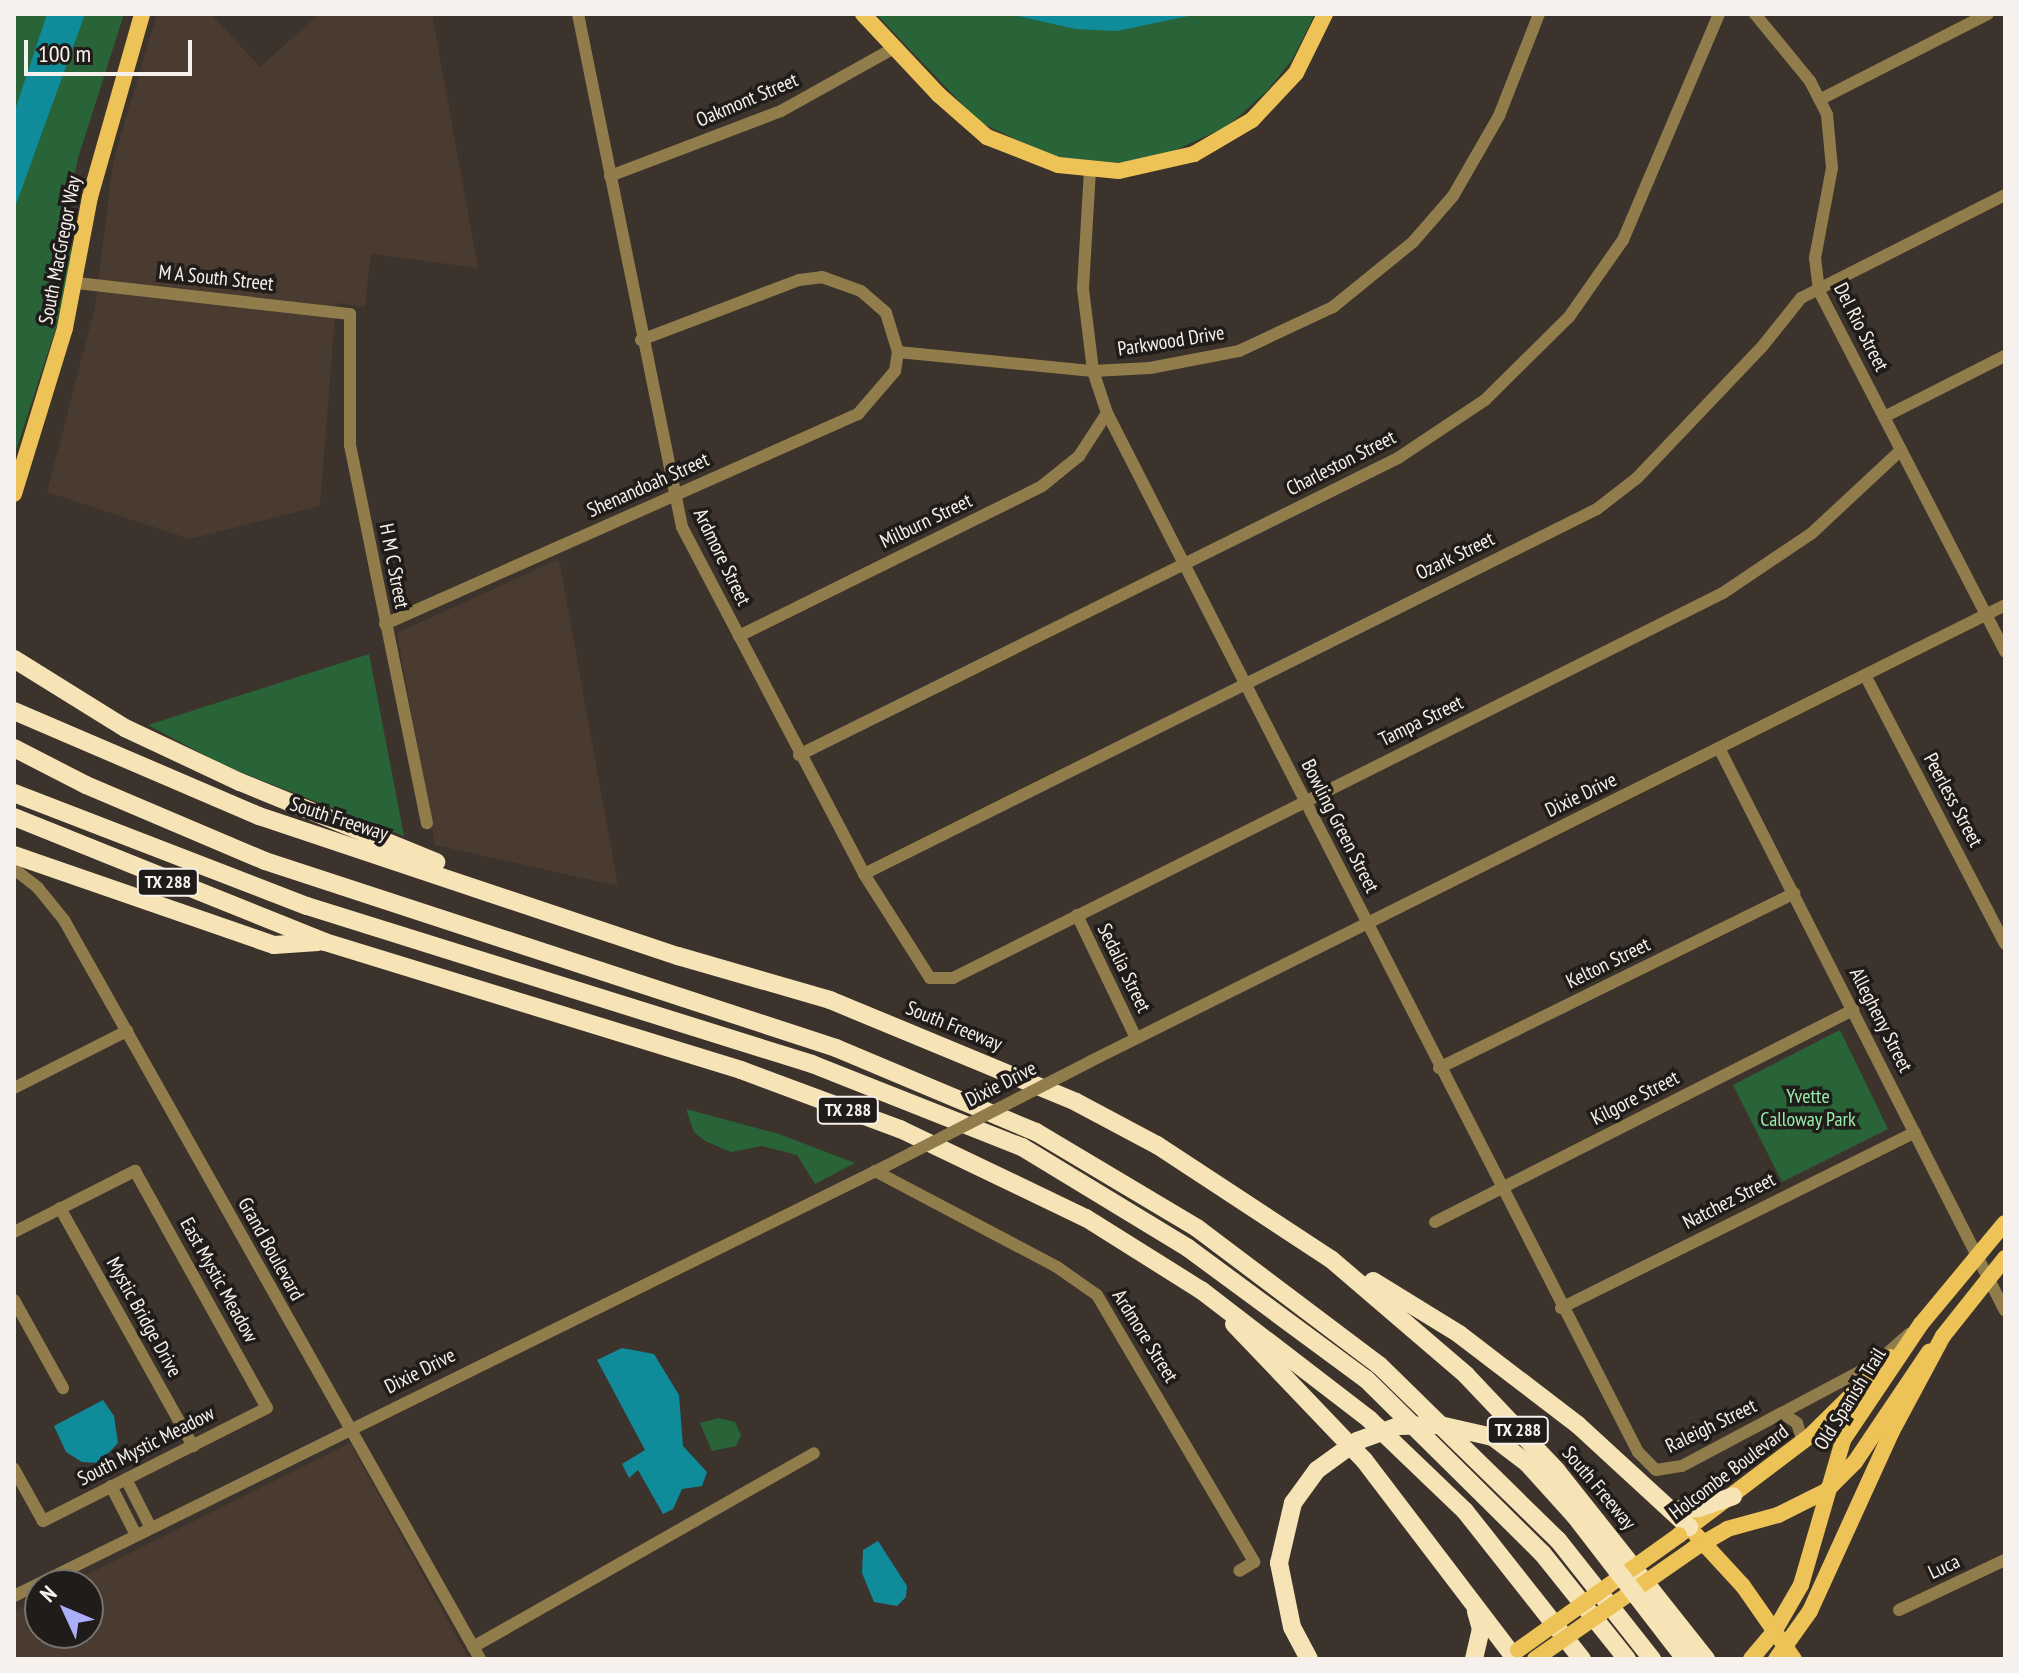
<!DOCTYPE html>
<style>
body{margin:0}
#map{position:relative;width:2019px;height:1673px;overflow:hidden;background:#3c332c;font-family:"PT Sans Narrow",sans-serif}
div>[style]{position:absolute}
[style*='--x']{left:calc(var(--x)*1px);top:calc(var(--y)*1px);width:calc(var(--w)*1px);rotate:calc(var(--a)*1deg)}
.built>*{inset:0;background:#493b30}
.green>*{inset:0;background:#296439}
.water>*{inset:0;background:#0f8b99}
.minor>*{height:12px;margin:-6px;padding:0 6px;transform-origin:6px;border-radius:6px;background:#917d4c}
.major>*{height:16px;margin:-8px;padding:0 8px;transform-origin:8px;border-radius:8px;background:#edc357}
.highway>*{height:18px;margin:-9px;padding:0 9px;transform-origin:9px;border-radius:9px;background:#f7e4b6}
.minor-bridge>*{height:12px;margin:-6px;padding:0 6px;transform-origin:6px;border-radius:6px;background:#917d4c}
.major-bridge>*{height:16px;margin:-8px;padding:0 8px;transform-origin:8px;border-radius:8px;background:#edc357}
.highway-bridge>*{height:18px;margin:-9px;padding:0 9px;transform-origin:9px;border-radius:9px;background:#f7e4b6}
span{translate:-50% -50%;white-space:nowrap;text-align:center;line-height:1.15;-webkit-text-stroke:7px #201c19;paint-order:stroke}
.shield-label span{padding:2px 6px;background:#201c19;border:2px solid;border-radius:6px;-webkit-text-stroke-width:0}
.shield-label{font-size:18px;color:#f6f1ec;font-weight:700}
.street-label{font-size:20px;color:#f6f1ec}
.park-label{font-size:20px;color:#95eda9}
.frame{position:absolute;inset:0;border:16px solid #f6f1ec;pointer-events:none}
.north{position:absolute;left:24px;top:1569px;width:80px;height:80px;box-sizing:border-box;background:#201c19;border:2px solid #76716d;border-radius:50%;rotate:314deg;font-size:22px;font-weight:700;line-height:32px;text-align:center;color:#f6f1ec}
.north::after{content:'';display:block;margin:auto;width:28px;height:36px;background:#abaffb;clip-path:polygon(50% 0,100% 100%,50% 72%,0 100%)}
.scale{position:absolute;left:24px;top:40px;width:168px;height:36px;box-sizing:border-box;border:4px solid #f6f1ec;border-top:0;padding-left:10px;font-size:24px;line-height:28px;white-space:nowrap;color:#f6f1ec;-webkit-text-stroke:6px #201c19;paint-order:stroke}
</style>
<div id="map">
<div class="built">
<div style="clip-path:polygon(157px 14px,211px 14px,260px 67px,319px 14px,432px 14px,478px 268px,371px 254px,365px 307px,336px 303px,320px 506px,190px 539px,47px 492px,95px 307px,113px 162px)"></div>
<div style="clip-path:polygon(559px 559px,618px 886px,435px 845px,397px 633px)"></div>
<div style="clip-path:polygon(350px 1443px,469px 1659px,14px 1659px,14px 1611px,40px 1598px,40px 1633px,88px 1633px,88px 1585px,66px 1585px)"></div>
</div>
<div class="green">
<div style="clip-path:polygon(14px 14px,124px 14px,78px 158px,64px 227px,71px 229px,72px 254px,61px 312px,14px 457px)"></div>
<div style="clip-path:polygon(876px 14px,1315px 14px,1292px 60px,1267px 91px,1228px 126px,1167px 154px,1123px 163px,1054px 157px,979px 122px)"></div>
<div style="clip-path:polygon(369px 654px,404px 836px,225px 766px,148px 725px)"></div>
<div style="clip-path:polygon(1840px 1030px,1888px 1129px,1782px 1182px,1733px 1085px)"></div>
<div style="clip-path:polygon(686px 1109px,779px 1134px,855px 1163px,815px 1184px,797px 1155px,762px 1146px,731px 1152px,705px 1141px,694px 1132px)"></div>
<div style="clip-path:polygon(718px 1418px,735px 1422px,741px 1435px,736px 1446px,712px 1451px,700px 1423px)"></div>
</div>
<div class="water">
<div style="clip-path:polygon(47px 14px,85px 14px,14px 210px,14px 113px)"></div>
<div style="clip-path:polygon(1009px 14px,1198px 14px,1117px 31px,1075px 29px)"></div>
<div style="clip-path:polygon(622px 1348px,654px 1354px,679px 1395px,683px 1446px,707px 1472px,702px 1486px,682px 1489px,673px 1509px,663px 1514px,638px 1470px,629px 1478px,622px 1464px,645px 1450px,597px 1360px)"></div>
<div style="clip-path:polygon(103px 1400px,114px 1416px,118px 1443px,99px 1463px,82px 1462px,66px 1452px,54px 1426px)"></div>
<div style="clip-path:polygon(878px 1541px,907px 1586px,906px 1597px,897px 1606px,874px 1602px,862px 1573px,863px 1550px)"></div>
</div>
<div class="minor">
<div style="--x:578;--y:14;--w:523;--a:78.54"></div>
<div style="--x:682;--y:527;--w:392;--a:62.3"></div>
<div style="--x:864;--y:874;--w:123;--a:57.6"></div>
<div style="--x:930;--y:978;--w:23;--a:0"></div>
<div style="--x:953;--y:978;--w:861;--a:-26.57"></div>
<div style="--x:1723;--y:593;--w:107;--a:-34"></div>
<div style="--x:1812;--y:533;--w:122;--a:-43"></div>
<div style="--x:1755;--y:14;--w:87;--a:50.6"></div>
<div style="--x:1810;--y:81;--w:38;--a:63"></div>
<div style="--x:1827;--y:115;--w:53;--a:84.6"></div>
<div style="--x:1832;--y:168;--w:92;--a:100.7"></div>
<div style="--x:1815;--y:258;--w:33;--a:83"></div>
<div style="--x:1819;--y:291;--w:406;--a:62.7"></div>
<div style="--x:1821;--y:99;--w:187;--a:-27"></div>
<div style="--x:1090;--y:170;--w:119;--a:93.4"></div>
<div style="--x:1083;--y:289;--w:83;--a:83"></div>
<div style="--x:1093;--y:371;--w:44;--a:71.6"></div>
<div style="--x:1107;--y:413;--w:1167;--a:62.93"></div>
<div style="--x:1638;--y:1452;--w:25;--a:45"></div>
<div style="--x:1656;--y:1470;--w:26;--a:-9"></div>
<div style="--x:1682;--y:1466;--w:220;--a:-28"></div>
<div style="--x:1876;--y:1363;--w:44;--a:-41.3"></div>
<div style="--x:610;--y:176;--w:183;--a:-20.8"></div>
<div style="--x:781;--y:111;--w:129;--a:-29.1"></div>
<div style="--x:77;--y:283;--w:275;--a:6.5"></div>
<div style="--x:350;--y:314;--w:131;--a:90"></div>
<div style="--x:350;--y:445;--w:386;--a:78.5"></div>
<div style="--x:641;--y:340;--w:169;--a:-20.8"></div>
<div style="--x:799;--y:280;--w:23;--a:-7"></div>
<div style="--x:822;--y:277;--w:41;--a:19.7"></div>
<div style="--x:861;--y:291;--w:33;--a:41"></div>
<div style="--x:886;--y:313;--w:41;--a:72.9"></div>
<div style="--x:898;--y:352;--w:196;--a:5.6"></div>
<div style="--x:1093;--y:371;--w:57;--a:-3"></div>
<div style="--x:1150;--y:368;--w:91;--a:-10.8"></div>
<div style="--x:1239;--y:351;--w:104;--a:-25.1"></div>
<div style="--x:1333;--y:307;--w:103;--a:-39.1"></div>
<div style="--x:1413;--y:242;--w:61;--a:-49"></div>
<div style="--x:1453;--y:196;--w:92;--a:-60.1"></div>
<div style="--x:1499;--y:116;--w:110;--a:-68.6"></div>
<div style="--x:1884;--y:417;--w:136;--a:-26.8"></div>
<div style="--x:385;--y:624;--w:518;--a:-23.94"></div>
<div style="--x:858;--y:414;--w:57;--a:-49.3"></div>
<div style="--x:895;--y:371;--w:19;--a:-81"></div>
<div style="--x:739;--y:636;--w:338;--a:-26.3"></div>
<div style="--x:1042;--y:486;--w:48;--a:-39"></div>
<div style="--x:1079;--y:456;--w:51;--a:-56.9"></div>
<div style="--x:1865;--y:675;--w:303;--a:62.5"></div>
<div style="--x:1719;--y:748;--w:631;--a:63.07"></div>
<div style="--x:799;--y:755;--w:669;--a:-26.37"></div>
<div style="--x:1398;--y:458;--w:105;--a:-33.7"></div>
<div style="--x:1485;--y:400;--w:118;--a:-44.7"></div>
<div style="--x:1569;--y:317;--w:94;--a:-55"></div>
<div style="--x:1623;--y:240;--w:246;--a:-67"></div>
<div style="--x:14;--y:869;--w:31;--a:38"></div>
<div style="--x:38;--y:888;--w:41;--a:50.9"></div>
<div style="--x:64;--y:920;--w:848;--a:60.62"></div>
<div style="--x:864;--y:874;--w:819;--a:-26.47"></div>
<div style="--x:1597;--y:509;--w:51;--a:-37.8"></div>
<div style="--x:1637;--y:478;--w:180;--a:-46.4"></div>
<div style="--x:1761;--y:348;--w:64;--a:-51.3"></div>
<div style="--x:1801;--y:298;--w:229;--a:-26.8"></div>
<div style="--x:1077;--y:915;--w:136;--a:64.4"></div>
<div style="--x:1091;--y:1061;--w:1021;--a:-26.51"></div>
<div style="--x:1439;--y:1068;--w:396;--a:-26.2"></div>
<div style="--x:14;--y:1088;--w:127;--a:-26.8"></div>
<div style="--x:875;--y:1171;--w:206;--a:27.8"></div>
<div style="--x:1057;--y:1267;--w:49;--a:35"></div>
<div style="--x:1097;--y:1295;--w:310;--a:59.5"></div>
<div style="--x:1254;--y:1562;--w:17;--a:149"></div>
<div style="--x:60;--y:1208;--w:273;--a:60.8"></div>
<div style="--x:1435;--y:1222;--w:469;--a:-26.9"></div>
<div style="--x:14;--y:1232;--w:136;--a:-26.8"></div>
<div style="--x:135;--y:1171;--w:271;--a:60.9"></div>
<div style="--x:267;--y:1408;--w:251;--a:153.2"></div>
<div style="--x:43;--y:1521;--w:60;--a:-119.1"></div>
<div style="--x:14;--y:1300;--w:101;--a:60.9"></div>
<div style="--x:1561;--y:1308;--w:395;--a:-26.4"></div>
<div style="--x:1782;--y:1413;--w:18;--a:34"></div>
<div style="--x:1797;--y:1423;--w:20;--a:72"></div>
<div style="--x:126;--y:1479;--w:55;--a:63"></div>
<div style="--x:111;--y:1486;--w:55;--a:63"></div>
<div style="--x:14;--y:1596;--w:972;--a:-26.25"></div>
<div style="--x:1899;--y:1610;--w:117;--a:-25.3"></div>
<div style="--x:473;--y:1647;--w:392;--a:-29.6"></div>
</div>
<div class="major">
<div style="--x:863;--y:14;--w:111;--a:46.8"></div>
<div style="--x:939;--y:95;--w:64;--a:41.2"></div>
<div style="--x:987;--y:137;--w:76;--a:21.5"></div>
<div style="--x:1058;--y:165;--w:61;--a:5.6"></div>
<div style="--x:1119;--y:171;--w:77;--a:-12.8"></div>
<div style="--x:1194;--y:154;--w:67;--a:-30.4"></div>
<div style="--x:1252;--y:120;--w:64;--a:-46.9"></div>
<div style="--x:1296;--y:73;--w:66;--a:-63.8"></div>
<div style="--x:14;--y:494;--w:174;--a:-72.9"></div>
<div style="--x:65;--y:328;--w:133;--a:-79.2"></div>
<div style="--x:90;--y:197;--w:190;--a:-74.1"></div>
<div style="--x:1679;--y:1535;--w:166;--a:-37.1"></div>
<div style="--x:1811;--y:1435;--w:111;--a:-44.6"></div>
<div style="--x:1696;--y:1535;--w:69;--a:47.3"></div>
<div style="--x:1743;--y:1586;--w:89;--a:55.1"></div>
<div style="--x:1693;--y:1549;--w:39;--a:-30"></div>
<div style="--x:1727;--y:1529;--w:53;--a:-15.4"></div>
<div style="--x:1778;--y:1515;--w:54;--a:-26.6"></div>
<div style="--x:1826;--y:1491;--w:41;--a:-45"></div>
<div style="--x:1855;--y:1462;--w:133;--a:-56.1"></div>
<div style="--x:1751;--y:1659;--w:38;--a:-50"></div>
<div style="--x:1775;--y:1630;--w:52;--a:-60"></div>
<div style="--x:1801;--y:1585;--w:151;--a:-73.8"></div>
<div style="--x:1843;--y:1440;--w:140;--a:-56.1"></div>
<div style="--x:1921;--y:1324;--w:131;--a:-50.3"></div>
<div style="--x:1776;--y:1659;--w:59;--a:-54.7"></div>
<div style="--x:1810;--y:1611;--w:196;--a:-65.5"></div>
<div style="--x:1891;--y:1433;--w:110;--a:-61.8"></div>
<div style="--x:1943;--y:1336;--w:100;--a:-51.5"></div>
</div>
<div class="highway">
<div style="--x:14;--y:659;--w:131;--a:31.9"></div>
<div style="--x:125;--y:728;--w:127;--a:25.2"></div>
<div style="--x:240;--y:782;--w:212;--a:22.2"></div>
<div style="--x:14;--y:711;--w:267;--a:23.2"></div>
<div style="--x:259;--y:816;--w:442;--a:18.5"></div>
<div style="--x:678;--y:956;--w:158;--a:16.1"></div>
<div style="--x:830;--y:1000;--w:266;--a:22.5"></div>
<div style="--x:1076;--y:1102;--w:92;--a:28"></div>
<div style="--x:1157;--y:1145;--w:209;--a:33.3"></div>
<div style="--x:1332;--y:1260;--w:177;--a:40.6"></div>
<div style="--x:1466;--y:1375;--w:132;--a:46.5"></div>
<div style="--x:1557;--y:1471;--w:240;--a:51.6"></div>
<div style="--x:14;--y:748;--w:81;--a:27.2"></div>
<div style="--x:86;--y:785;--w:194;--a:23"></div>
<div style="--x:265;--y:861;--w:601;--a:18.13"></div>
<div style="--x:836;--y:1048;--w:217;--a:22.8"></div>
<div style="--x:1036;--y:1132;--w:187;--a:30.8"></div>
<div style="--x:1197;--y:1228;--w:228;--a:37"></div>
<div style="--x:1379;--y:1365;--w:250;--a:44.4"></div>
<div style="--x:1558;--y:1540;--w:152;--a:51.7"></div>
<div style="--x:14;--y:793;--w:314;--a:21.1"></div>
<div style="--x:307;--y:906;--w:529;--a:17.37"></div>
<div style="--x:812;--y:1064;--w:226;--a:21.6"></div>
<div style="--x:1022;--y:1147;--w:194;--a:31.3"></div>
<div style="--x:1188;--y:1248;--w:221;--a:36.4"></div>
<div style="--x:1366;--y:1379;--w:247;--a:44.7"></div>
<div style="--x:1542;--y:1553;--w:136;--a:51.3"></div>
<div style="--x:14;--y:817;--w:335;--a:21.9"></div>
<div style="--x:325;--y:942;--w:435;--a:17.1"></div>
<div style="--x:741;--y:1070;--w:170;--a:20.4"></div>
<div style="--x:900;--y:1129;--w:206;--a:25.6"></div>
<div style="--x:1086;--y:1218;--w:136;--a:32.1"></div>
<div style="--x:1201;--y:1290;--w:212;--a:37.5"></div>
<div style="--x:1369;--y:1419;--w:133;--a:43.8"></div>
<div style="--x:1465;--y:1511;--w:189;--a:51.7"></div>
<div style="--x:14;--y:855;--w:275;--a:19.1"></div>
<div style="--x:274;--y:945;--w:44;--a:-3.9"></div>
<div style="--x:1373;--y:1281;--w:101;--a:31.6"></div>
<div style="--x:1459;--y:1334;--w:150;--a:37.4"></div>
<div style="--x:1578;--y:1425;--w:151;--a:42.6"></div>
<div style="--x:1234;--y:1324;--w:188;--a:46.3"></div>
<div style="--x:1364;--y:1460;--w:244;--a:52.7"></div>
<div style="--x:1671;--y:1510;--w:28;--a:-4"></div>
<div style="--x:1699;--y:1508;--w:36;--a:-19"></div>
<div style="--x:1309;--y:1659;--w:36;--a:-118"></div>
<div style="--x:1292;--y:1627;--w:65;--a:-101.5"></div>
<div style="--x:1279;--y:1563;--w:62;--a:-76.9"></div>
<div style="--x:1293;--y:1503;--w:41;--a:-54"></div>
<div style="--x:1474;--y:1659;--w:31;--a:-77"></div>
<div style="--x:1481;--y:1629;--w:18;--a:-106"></div>
</div>
<div class="minor-bridge">
<div style="--x:886;--y:1166;--w:230;--a:-27.1"></div>
</div>
<div class="major-bridge">
<div style="--x:1518;--y:1650;--w:198;--a:-35.5"></div>
<div style="--x:1535;--y:1659;--w:193;--a:-34.8"></div>
</div>
<div class="highway-bridge">
<div style="--x:1317;--y:1470;--w:49;--a:-35.9"></div>
<div style="--x:1357;--y:1441;--w:45;--a:-19.7"></div>
<div style="--x:1399;--y:1426;--w:41;--a:-1.4"></div>
<div style="--x:1440;--y:1425;--w:54;--a:12.8"></div>
<div style="--x:1493;--y:1437;--w:43;--a:37.4"></div>
<div style="--x:1527;--y:1463;--w:72;--a:47.8"></div>
<div style="--x:1575;--y:1516;--w:180;--a:52.4"></div>
</div>
<div class="shield-label">
<span style="left:168px;top:882px">TX 288</span>
<span style="left:848px;top:1110px">TX 288</span>
<span style="left:1518px;top:1430px">TX 288</span>
</div>
<div class="street-label">
<span style="left:747px;top:100px;rotate:-23deg">Oakmont Street</span>
<span style="left:60px;top:250px;rotate:-79deg">South MacGregor Way</span>
<span style="left:216px;top:278px;rotate:6deg">M A South Street</span>
<span style="left:1861px;top:327px;rotate:63deg">Del Rio Street</span>
<span style="left:1171px;top:341px;rotate:-9deg">Parkwood Drive</span>
<span style="left:1341px;top:463px;rotate:-27deg">Charleston Street</span>
<span style="left:648px;top:485px;rotate:-24deg">Shenandoah Street</span>
<span style="left:926px;top:521px;rotate:-26deg">Milburn Street</span>
<span style="left:1455px;top:556px;rotate:-26deg">Ozark Street</span>
<span style="left:722px;top:557px;rotate:64deg">Ardmore Street</span>
<span style="left:394px;top:566px;rotate:79deg">H M C Street</span>
<span style="left:1421px;top:721px;rotate:-26deg">Tampa Street</span>
<span style="left:1581px;top:795px;rotate:-26deg">Dixie Drive</span>
<span style="left:1953px;top:800px;rotate:62deg">Peerless Street</span>
<span style="left:339px;top:819px;rotate:18deg">South Freeway</span>
<span style="left:1340px;top:826px;rotate:63deg">Bowling Green Street</span>
<span style="left:1608px;top:963px;rotate:-26deg">Kelton Street</span>
<span style="left:1124px;top:968px;rotate:64deg">Sedalia Street</span>
<span style="left:1881px;top:1020px;rotate:63deg">Allegheny Street</span>
<span style="left:954px;top:1026px;rotate:22deg">South Freeway</span>
<span style="left:1001px;top:1084px;rotate:-27deg">Dixie Drive</span>
<span style="left:1635px;top:1098px;rotate:-27deg">Kilgore Street</span>
<span style="left:1729px;top:1201px;rotate:-27deg">Natchez Street</span>
<span style="left:271px;top:1249px;rotate:61deg">Grand Boulevard</span>
<span style="left:219px;top:1280px;rotate:61deg">East Mystic Meadow</span>
<span style="left:144px;top:1317px;rotate:61deg">Mystic Bridge Drive</span>
<span style="left:1145px;top:1336px;rotate:58deg">Ardmore Street</span>
<span style="left:420px;top:1371px;rotate:-27deg">Dixie Drive</span>
<span style="left:1850px;top:1399px;rotate:-58deg">Old Spanish Trail</span>
<span style="left:1711px;top:1426px;rotate:-26deg">Raleigh Street</span>
<span style="left:146px;top:1446px;rotate:-27deg">South Mystic Meadow</span>
<span style="left:1729px;top:1472px;rotate:-37deg">Holcombe Boulevard</span>
<span style="left:1599px;top:1488px;rotate:50deg">South Freeway</span>
<span style="left:1944px;top:1567px;rotate:-25deg">Luca</span>
</div>
<div class="park-label">
<span style="left:1808px;top:1108px">Yvette<br>Calloway Park</span>
</div>
<div class="frame"></div>
<div class="north">N</div>
<div class="scale">100 m</div>
</div>
